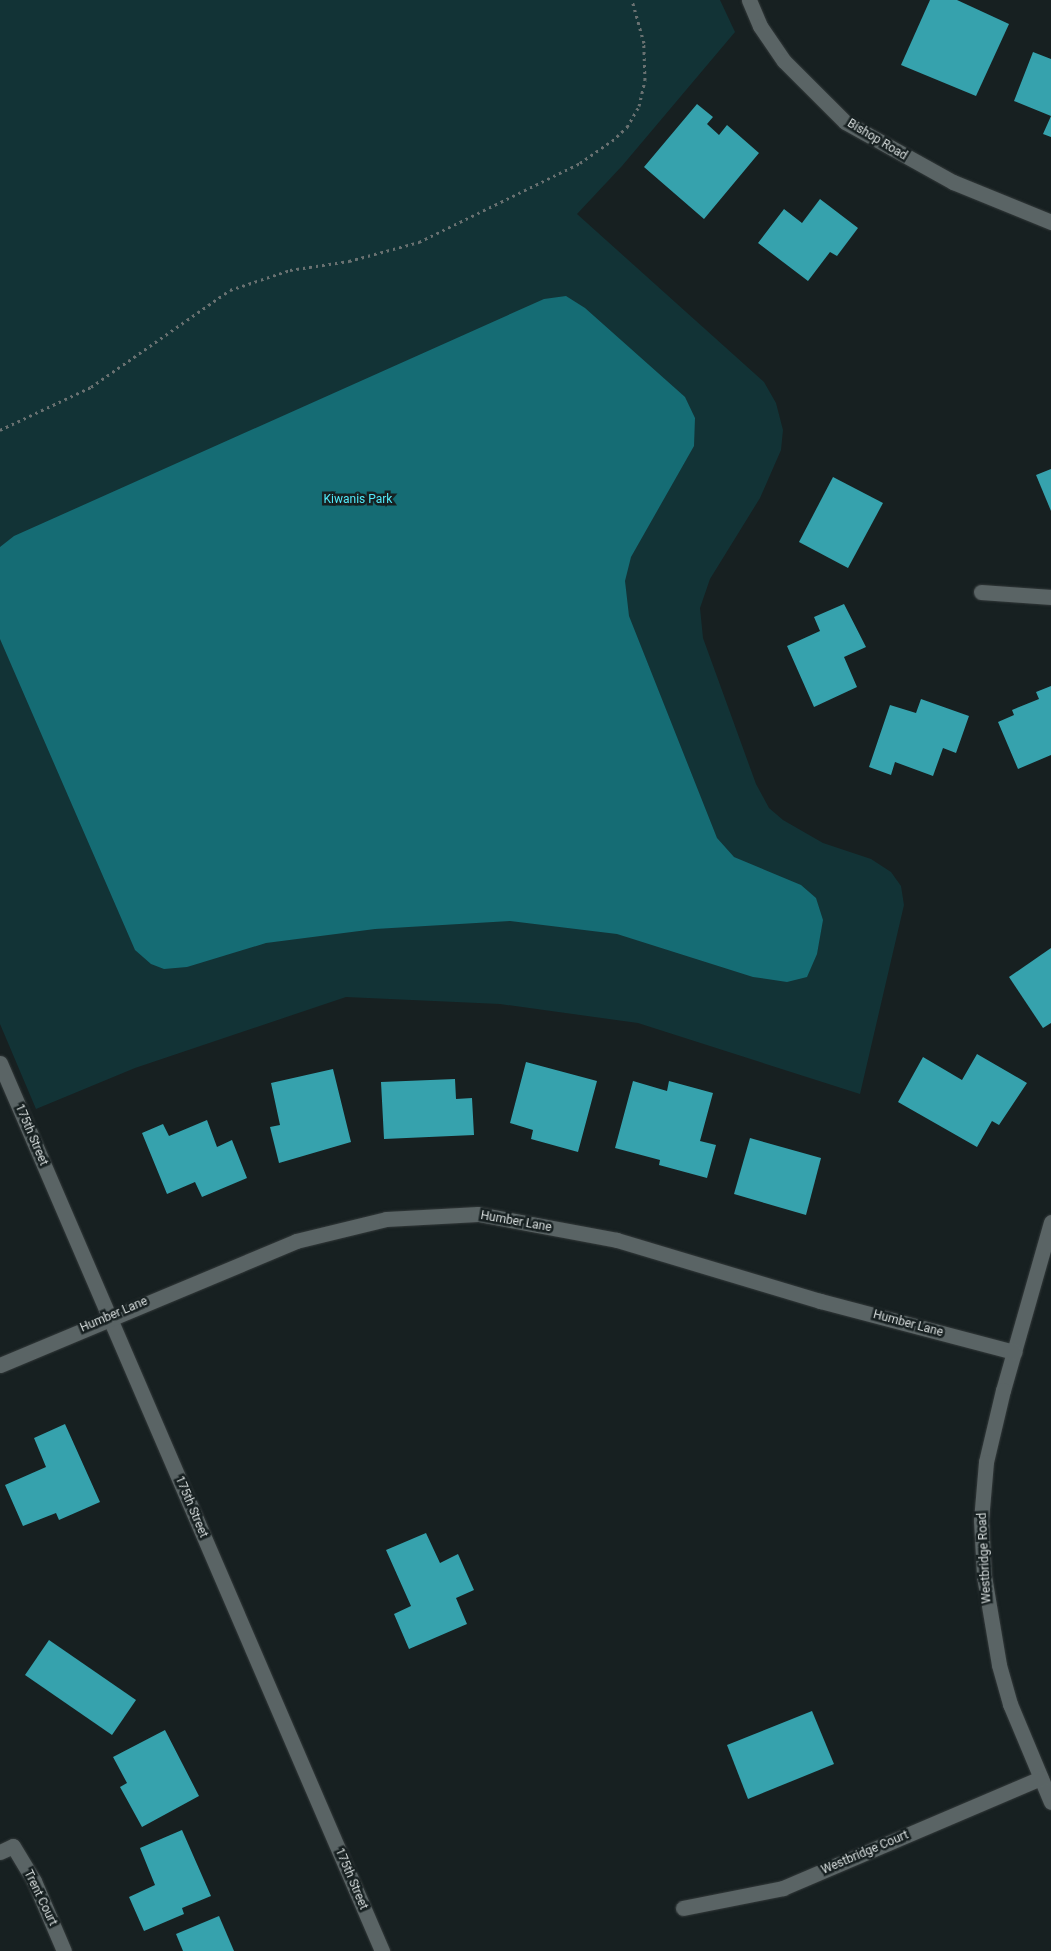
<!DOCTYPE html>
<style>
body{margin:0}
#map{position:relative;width:1051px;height:1951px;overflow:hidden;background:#172021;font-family:Roboto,sans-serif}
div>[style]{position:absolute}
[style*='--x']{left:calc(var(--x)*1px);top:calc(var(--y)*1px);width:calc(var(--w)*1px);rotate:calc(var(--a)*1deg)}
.green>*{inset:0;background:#123336}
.water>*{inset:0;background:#156c74}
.building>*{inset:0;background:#36a2ad}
.path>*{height:3px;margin-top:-1.5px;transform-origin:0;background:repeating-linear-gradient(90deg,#697171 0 2.5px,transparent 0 6.5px)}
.roads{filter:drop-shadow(0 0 1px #33393a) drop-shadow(0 0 1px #33393a)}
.minor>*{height:15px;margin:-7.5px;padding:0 7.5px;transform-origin:7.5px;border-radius:7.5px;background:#5a6465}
span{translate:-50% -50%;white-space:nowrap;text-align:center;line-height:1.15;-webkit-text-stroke:5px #172021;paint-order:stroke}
.street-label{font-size:12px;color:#d9dfdf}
.park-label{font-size:12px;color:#52e9f8}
</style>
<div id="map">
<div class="green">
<div style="clip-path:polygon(0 0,720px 0,735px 32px,622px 166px,577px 214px,764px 382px,776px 403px,783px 430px,781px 450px,760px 498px,710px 579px,700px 608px,703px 638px,756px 784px,769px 808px,783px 820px,823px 843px,871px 859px,891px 872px,901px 886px,904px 905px,860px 1094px,638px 1023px,500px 1004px,346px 997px,135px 1068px,36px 1109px,0 1024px)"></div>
</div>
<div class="water">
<div style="clip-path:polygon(566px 296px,585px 308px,685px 397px,695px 418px,694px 446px,631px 557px,625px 581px,629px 616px,717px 838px,734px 857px,801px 885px,816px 898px,823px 920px,817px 954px,807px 977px,787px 982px,753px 977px,617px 934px,510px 921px,375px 929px,266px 943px,187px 967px,164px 969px,151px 964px,135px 950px,0 639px,0 547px,14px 536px,544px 299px)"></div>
</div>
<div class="building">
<div style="clip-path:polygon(930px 0,957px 0,1009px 24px,976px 96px,901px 65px)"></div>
<div style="clip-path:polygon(1033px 52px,1051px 59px,1051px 137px,1043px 134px,1051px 116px,1014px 101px)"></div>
<div style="clip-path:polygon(697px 104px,713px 117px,707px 124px,719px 135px,727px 125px,759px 153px,704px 219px,644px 167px)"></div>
<div style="clip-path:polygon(820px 199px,858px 228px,837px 256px,830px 252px,808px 281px,758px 243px,784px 209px,802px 223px)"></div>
<div style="clip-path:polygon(1051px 469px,1051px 511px,1036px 475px)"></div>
<div style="clip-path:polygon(833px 477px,883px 503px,848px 568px,799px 542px)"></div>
<div style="clip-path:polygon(844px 604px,866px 647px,844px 657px,857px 687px,814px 707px,787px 646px,820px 631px,814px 617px)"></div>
<div style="clip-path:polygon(1051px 686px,1051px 755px,1018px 769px,998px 722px,1014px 715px,1012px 710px,1039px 699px,1036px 692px)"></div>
<div style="clip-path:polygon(921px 699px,969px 716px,956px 753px,943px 748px,933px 776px,895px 762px,891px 775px,869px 767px,890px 705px,916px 713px)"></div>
<div style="clip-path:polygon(1051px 948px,1051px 1023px,1043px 1028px,1009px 977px)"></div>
<div style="clip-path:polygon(977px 1054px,1027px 1083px,999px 1125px,992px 1121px,977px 1147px,898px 1102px,923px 1057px,962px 1080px)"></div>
<div style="clip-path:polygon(526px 1062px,597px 1081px,578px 1152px,531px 1139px,533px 1130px,510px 1123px)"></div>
<div style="clip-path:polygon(333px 1069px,351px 1142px,279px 1163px,270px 1127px,280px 1125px,271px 1083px)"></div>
<div style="clip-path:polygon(455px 1079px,456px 1099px,472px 1098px,474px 1135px,384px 1139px,381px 1082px)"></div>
<div style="clip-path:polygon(633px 1081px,667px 1091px,669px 1081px,713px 1093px,700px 1141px,716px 1145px,707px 1178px,659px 1165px,660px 1160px,615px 1148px)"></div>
<div style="clip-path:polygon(207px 1120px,217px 1147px,232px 1140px,247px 1178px,202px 1197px,195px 1182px,167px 1194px,142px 1133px,163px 1124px,169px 1136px)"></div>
<div style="clip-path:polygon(750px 1138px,821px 1158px,806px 1215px,734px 1194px)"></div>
<div style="clip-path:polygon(65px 1424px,100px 1502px,59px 1520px,56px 1513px,23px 1526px,5px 1485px,46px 1467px,34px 1438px)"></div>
<div style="clip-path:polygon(426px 1533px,440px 1563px,458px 1554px,474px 1590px,456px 1598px,467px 1624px,409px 1649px,394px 1614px,411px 1606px,386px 1550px)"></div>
<div style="clip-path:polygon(49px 1640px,136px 1700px,112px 1735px,25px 1675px)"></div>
<div style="clip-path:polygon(812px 1711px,834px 1764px,748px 1799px,727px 1745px)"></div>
<div style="clip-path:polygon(165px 1730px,199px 1796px,142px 1827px,120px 1787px,127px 1783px,113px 1757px)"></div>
<div style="clip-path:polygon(182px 1830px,211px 1896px,182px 1908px,184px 1914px,144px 1931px,129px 1897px,155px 1885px,140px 1848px)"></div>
<div style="clip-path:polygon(219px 1916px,234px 1951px,183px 1951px,176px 1934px)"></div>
</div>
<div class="path">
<div style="--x:0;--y:430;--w:101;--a:-25.3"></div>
<div style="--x:91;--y:387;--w:169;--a:-34.9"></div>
<div style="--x:230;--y:290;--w:63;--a:-18.4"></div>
<div style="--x:290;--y:270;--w:60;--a:-8.7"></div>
<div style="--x:349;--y:261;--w:73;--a:-15.2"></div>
<div style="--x:419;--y:242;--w:179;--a:-26.1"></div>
<div style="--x:580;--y:163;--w:39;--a:-35"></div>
<div style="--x:612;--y:141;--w:21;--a:-43"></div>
<div style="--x:627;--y:127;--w:24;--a:-60"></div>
<div style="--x:639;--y:106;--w:27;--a:-77"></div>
<div style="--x:645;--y:80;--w:37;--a:-92"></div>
<div style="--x:644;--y:43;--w:45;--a:-105.6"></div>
</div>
<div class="roads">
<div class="minor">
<div style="--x:749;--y:0;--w:28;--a:67"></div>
<div style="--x:760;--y:26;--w:42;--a:55.6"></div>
<div style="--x:784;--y:61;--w:86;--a:45"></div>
<div style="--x:845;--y:122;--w:124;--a:29.1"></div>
<div style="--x:953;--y:182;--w:106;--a:22.2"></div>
<div style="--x:981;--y:592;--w:70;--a:4.1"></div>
<div style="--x:0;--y:1063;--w:967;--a:66.72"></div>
<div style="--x:1051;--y:1222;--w:175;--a:105.9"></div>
<div style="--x:1003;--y:1390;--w:74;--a:103.3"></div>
<div style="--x:986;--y:1462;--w:58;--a:94.9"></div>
<div style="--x:981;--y:1520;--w:56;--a:86.9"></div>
<div style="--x:984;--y:1576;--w:90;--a:80.4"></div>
<div style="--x:999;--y:1665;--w:41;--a:74.2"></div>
<div style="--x:1010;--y:1704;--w:106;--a:67.3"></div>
<div style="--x:0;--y:1365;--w:321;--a:-22.7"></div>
<div style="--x:296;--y:1241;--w:93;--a:-13.7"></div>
<div style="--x:386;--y:1219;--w:92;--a:-3.1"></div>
<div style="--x:478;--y:1214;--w:141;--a:10.6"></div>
<div style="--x:617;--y:1240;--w:212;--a:16.7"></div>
<div style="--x:820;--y:1301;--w:201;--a:14.7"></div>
<div style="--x:0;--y:1852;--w:14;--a:-25"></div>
<div style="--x:13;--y:1846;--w:41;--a:59"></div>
<div style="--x:34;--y:1881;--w:76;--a:66.8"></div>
<div style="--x:683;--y:1908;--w:102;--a:-11.3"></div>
<div style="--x:783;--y:1888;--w:280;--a:-23.1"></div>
</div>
</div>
<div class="street-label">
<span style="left:877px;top:140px;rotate:31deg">Bishop Road</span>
<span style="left:31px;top:1135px;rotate:67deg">175th Street</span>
<span style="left:516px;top:1222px;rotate:10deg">Humber Lane</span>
<span style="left:114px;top:1315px;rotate:-23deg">Humber Lane</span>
<span style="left:908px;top:1324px;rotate:15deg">Humber Lane</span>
<span style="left:191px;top:1507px;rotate:67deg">175th Street</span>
<span style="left:985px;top:1558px;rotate:-93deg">Westbridge Road</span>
<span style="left:865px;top:1853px;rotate:-23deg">Westbridge Court</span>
<span style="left:351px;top:1879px;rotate:67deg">175th Street</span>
<span style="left:40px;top:1898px;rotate:64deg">Trent Court</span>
</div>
<div class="park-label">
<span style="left:358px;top:500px">Kiwanis Park</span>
</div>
</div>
